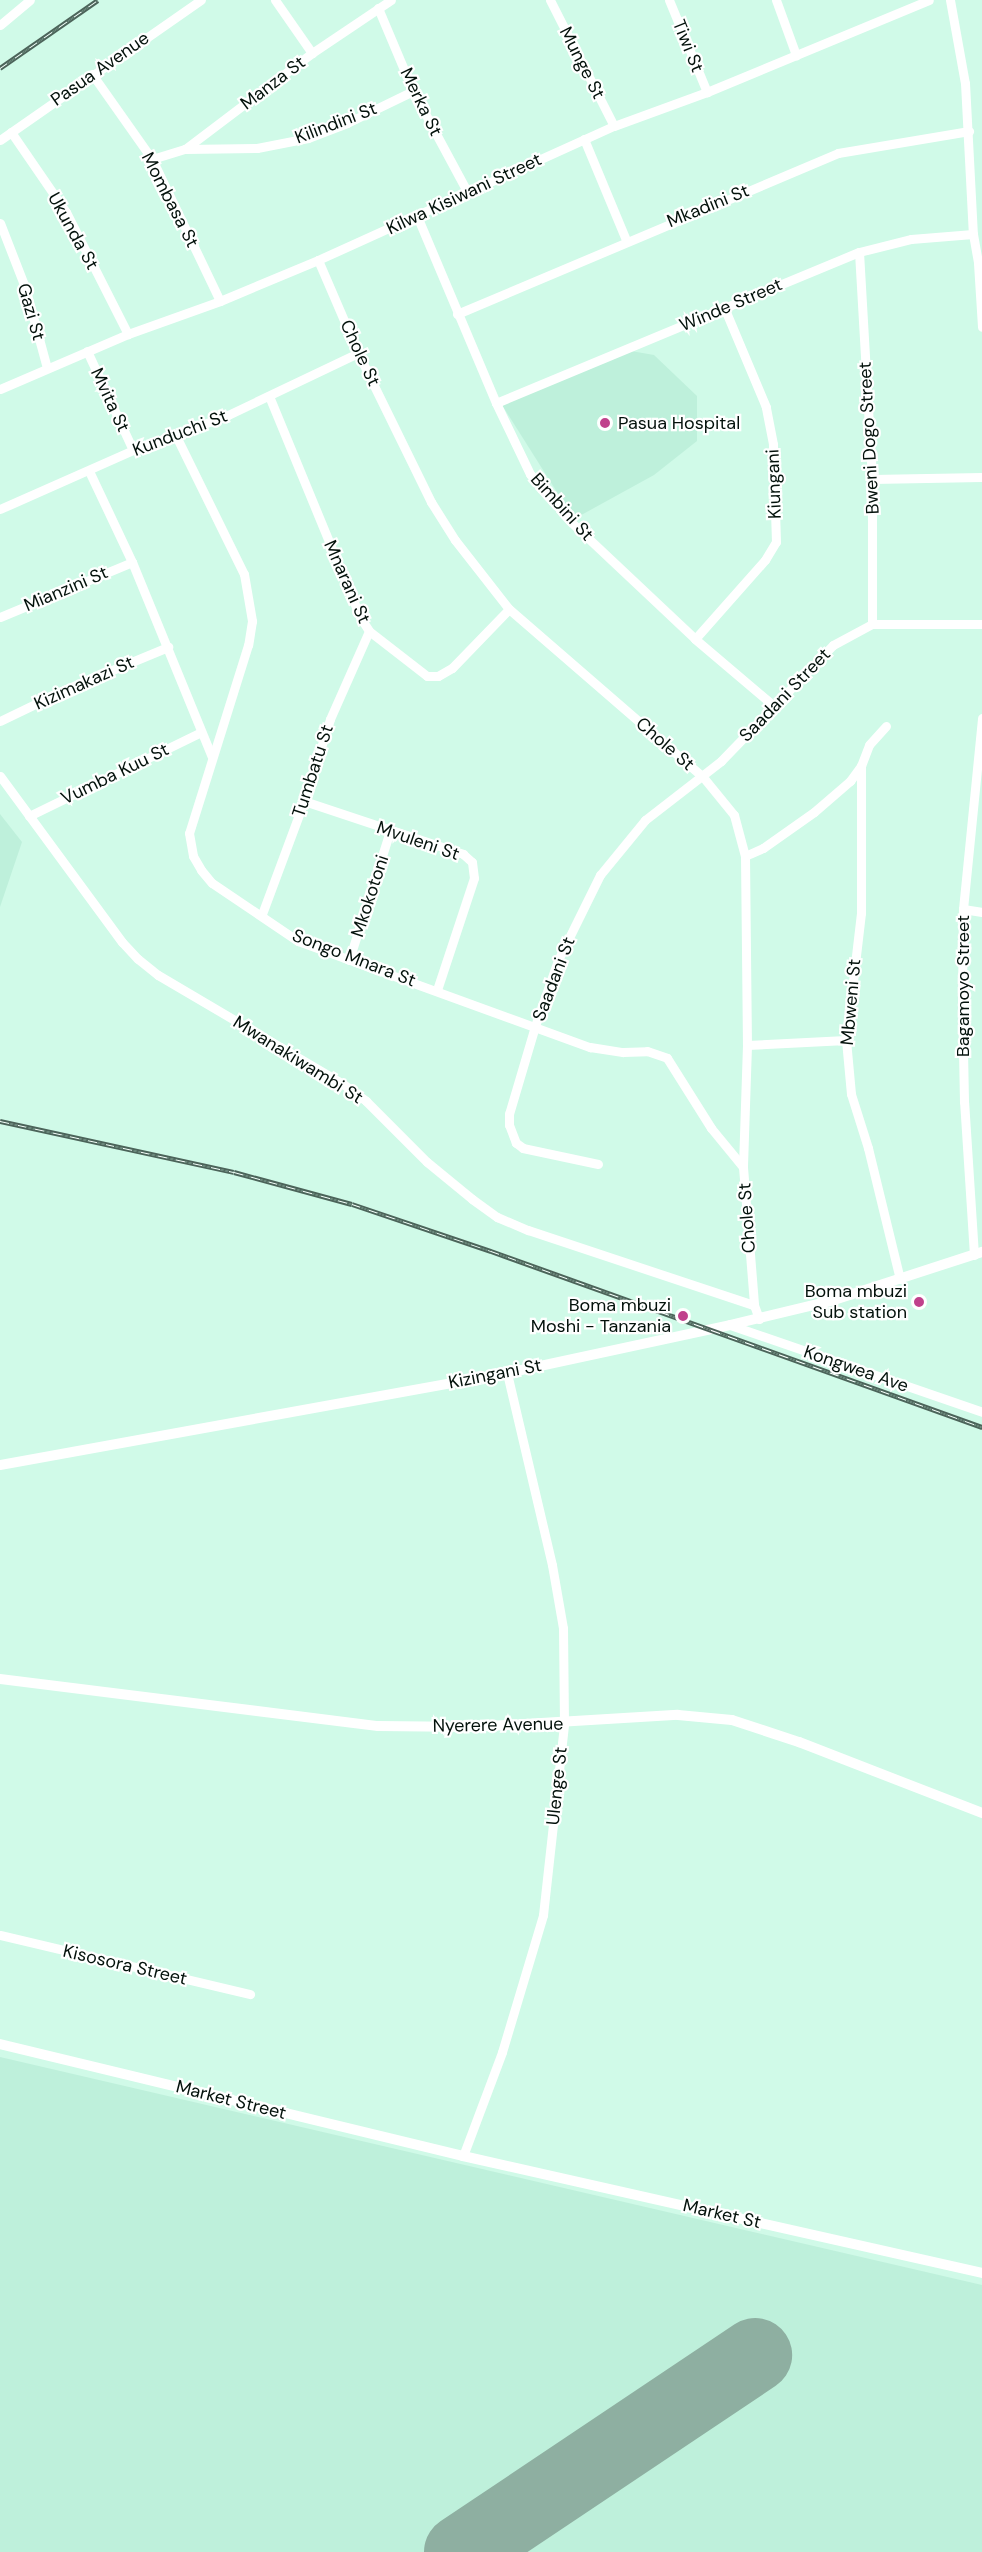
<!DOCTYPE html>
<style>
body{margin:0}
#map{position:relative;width:982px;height:2552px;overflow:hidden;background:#d0fae8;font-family:"DM Sans",sans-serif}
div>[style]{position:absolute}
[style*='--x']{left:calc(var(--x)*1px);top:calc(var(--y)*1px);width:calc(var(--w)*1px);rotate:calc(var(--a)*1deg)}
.built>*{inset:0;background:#bef0db}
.runway>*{height:74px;margin:-37px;padding:0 37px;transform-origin:37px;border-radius:37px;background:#8eafa1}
.minor>*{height:9px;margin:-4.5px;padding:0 4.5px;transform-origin:4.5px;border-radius:4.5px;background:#fff}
.tertiary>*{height:10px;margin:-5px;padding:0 5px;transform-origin:5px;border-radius:5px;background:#fff}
.rail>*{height:5px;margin-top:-2.5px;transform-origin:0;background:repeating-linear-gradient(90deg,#fff 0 9px,#4c645a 0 18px);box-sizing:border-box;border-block:2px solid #4c645a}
.dots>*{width:16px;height:16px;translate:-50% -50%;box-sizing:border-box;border:3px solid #fff;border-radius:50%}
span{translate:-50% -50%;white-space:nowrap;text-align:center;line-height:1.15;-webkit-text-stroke:4.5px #fff;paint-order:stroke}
.street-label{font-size:18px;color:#03110b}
.poi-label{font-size:18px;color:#03110b}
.left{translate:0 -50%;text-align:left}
.right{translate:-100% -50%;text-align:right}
</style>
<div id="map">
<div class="built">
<div style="clip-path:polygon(631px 351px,654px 355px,697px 396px,697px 441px,654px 475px,574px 519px,502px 405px)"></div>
<div style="clip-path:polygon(0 814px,22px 842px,0 907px)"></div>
<div style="clip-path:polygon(0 2057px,982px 2285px,982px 2552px,0 2552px)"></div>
</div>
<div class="runway">
<div style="--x:461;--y:2552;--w:354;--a:-33.8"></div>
</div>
<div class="minor">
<div style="--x:275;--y:0;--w:65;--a:55.1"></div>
<div style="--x:550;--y:0;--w:141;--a:63.1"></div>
<div style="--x:669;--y:0;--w:100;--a:67.6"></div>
<div style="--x:776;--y:0;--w:59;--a:70"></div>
<div style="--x:950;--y:0;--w:84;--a:79.8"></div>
<div style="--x:965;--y:83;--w:151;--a:87"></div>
<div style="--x:973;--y:234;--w:29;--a:80"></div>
<div style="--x:978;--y:263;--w:64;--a:86.4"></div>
<div style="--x:378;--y:8;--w:90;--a:67.1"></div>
<div style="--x:413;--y:91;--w:116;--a:61.7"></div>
<div style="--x:0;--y:25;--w:39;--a:-40"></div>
<div style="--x:92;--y:74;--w:104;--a:54.8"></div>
<div style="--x:152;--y:159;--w:157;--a:64.4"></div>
<div style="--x:11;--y:132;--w:97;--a:55.5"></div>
<div style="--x:66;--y:212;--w:137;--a:63.1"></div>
<div style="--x:584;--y:139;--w:109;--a:67.4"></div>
<div style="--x:0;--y:140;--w:245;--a:-34.9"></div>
<div style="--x:185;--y:149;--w:72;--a:-0.8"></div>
<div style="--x:257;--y:148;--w:52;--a:-11.1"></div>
<div style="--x:308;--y:138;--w:42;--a:-21"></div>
<div style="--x:347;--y:123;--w:73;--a:-25.9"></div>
<div style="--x:152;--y:159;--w:34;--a:-17"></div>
<div style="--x:185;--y:149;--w:159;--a:-37.1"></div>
<div style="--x:312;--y:53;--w:95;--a:-33.9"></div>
<div style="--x:417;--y:216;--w:203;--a:67.1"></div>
<div style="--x:496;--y:403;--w:79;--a:64.4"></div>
<div style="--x:530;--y:474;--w:63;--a:49.5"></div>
<div style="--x:571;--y:522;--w:170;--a:43.3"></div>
<div style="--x:695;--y:639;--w:104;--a:40.3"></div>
<div style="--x:0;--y:223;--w:69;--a:68.7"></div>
<div style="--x:25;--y:287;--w:84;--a:74.8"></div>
<div style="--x:859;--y:252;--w:227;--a:86.7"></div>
<div style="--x:872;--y:479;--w:145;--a:90"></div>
<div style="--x:318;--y:260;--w:101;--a:66.7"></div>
<div style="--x:358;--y:353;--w:166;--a:63.9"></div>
<div style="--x:431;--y:502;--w:45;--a:57.7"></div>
<div style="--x:455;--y:540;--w:88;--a:52"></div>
<div style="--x:509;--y:609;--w:257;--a:40.9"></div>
<div style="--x:703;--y:777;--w:49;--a:50.8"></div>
<div style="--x:734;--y:815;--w:42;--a:75"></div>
<div style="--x:745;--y:856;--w:189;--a:89.4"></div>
<div style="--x:747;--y:1045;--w:122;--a:91.9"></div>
<div style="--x:743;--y:1167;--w:138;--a:85.4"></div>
<div style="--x:754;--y:1305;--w:15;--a:70"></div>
<div style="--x:457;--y:314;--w:414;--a:-22.9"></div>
<div style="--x:838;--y:153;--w:133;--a:-9.5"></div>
<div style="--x:87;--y:351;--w:109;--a:65.1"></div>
<div style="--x:0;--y:389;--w:139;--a:-23.3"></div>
<div style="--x:128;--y:334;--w:98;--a:-19.7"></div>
<div style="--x:220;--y:301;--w:106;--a:-22.7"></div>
<div style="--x:318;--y:260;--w:325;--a:-24.4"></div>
<div style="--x:614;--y:126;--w:99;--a:-20.1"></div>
<div style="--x:707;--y:92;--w:240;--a:-22.5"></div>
<div style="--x:269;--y:396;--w:239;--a:67.6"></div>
<div style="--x:360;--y:617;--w:17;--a:57"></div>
<div style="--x:369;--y:631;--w:73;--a:37.8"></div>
<div style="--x:427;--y:676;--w:11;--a:0"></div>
<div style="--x:438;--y:676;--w:16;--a:-30"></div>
<div style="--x:452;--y:668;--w:82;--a:-46"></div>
<div style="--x:496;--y:403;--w:393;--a:-22.6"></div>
<div style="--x:859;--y:252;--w:54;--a:-14"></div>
<div style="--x:911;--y:239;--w:62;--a:-4.6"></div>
<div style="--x:175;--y:434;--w:156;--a:63.8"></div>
<div style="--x:244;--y:574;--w:48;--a:80.3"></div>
<div style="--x:252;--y:621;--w:24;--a:99"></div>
<div style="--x:248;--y:645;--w:197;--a:107.4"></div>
<div style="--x:189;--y:833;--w:23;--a:80"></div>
<div style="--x:193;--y:856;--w:16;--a:60"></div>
<div style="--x:201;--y:870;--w:17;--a:50"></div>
<div style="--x:212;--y:883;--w:104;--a:34"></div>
<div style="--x:298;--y:941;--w:311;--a:20"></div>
<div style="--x:590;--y:1047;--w:33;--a:9"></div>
<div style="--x:623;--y:1052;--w:24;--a:-2"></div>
<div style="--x:647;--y:1051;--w:21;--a:19"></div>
<div style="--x:667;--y:1058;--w:83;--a:57.8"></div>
<div style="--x:711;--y:1128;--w:50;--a:50.6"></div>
<div style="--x:89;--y:471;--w:101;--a:64.7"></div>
<div style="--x:132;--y:562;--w:211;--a:67.7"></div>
<div style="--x:872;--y:479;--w:110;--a:-1"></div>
<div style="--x:0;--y:509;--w:145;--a:-23.9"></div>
<div style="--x:133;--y:450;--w:101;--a:-20.2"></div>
<div style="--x:228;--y:415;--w:144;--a:-25.5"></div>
<div style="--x:0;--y:617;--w:143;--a:-22.6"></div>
<div style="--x:695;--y:639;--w:106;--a:-48.5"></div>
<div style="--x:765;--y:560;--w:21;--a:-59"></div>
<div style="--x:776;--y:542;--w:98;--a:-91.8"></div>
<div style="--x:773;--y:444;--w:38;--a:-101"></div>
<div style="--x:766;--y:407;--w:108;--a:-112.8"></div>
<div style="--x:0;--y:721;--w:71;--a:-25.8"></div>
<div style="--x:64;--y:690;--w:113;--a:-22.5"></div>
<div style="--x:886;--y:726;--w:25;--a:132"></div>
<div style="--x:869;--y:745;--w:22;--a:111"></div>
<div style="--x:861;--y:766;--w:147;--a:90"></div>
<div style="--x:861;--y:913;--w:128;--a:96.7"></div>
<div style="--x:846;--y:1040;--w:54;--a:84.7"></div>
<div style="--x:851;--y:1094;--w:57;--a:72.5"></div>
<div style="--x:868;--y:1148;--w:135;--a:76.3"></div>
<div style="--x:0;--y:776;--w:206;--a:53.7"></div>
<div style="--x:122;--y:942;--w:23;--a:47"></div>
<div style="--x:138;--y:959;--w:26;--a:39"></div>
<div style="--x:158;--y:975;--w:215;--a:30.5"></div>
<div style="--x:343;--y:1084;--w:29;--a:36"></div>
<div style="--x:366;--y:1101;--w:86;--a:45"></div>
<div style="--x:427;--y:1162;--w:58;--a:39.4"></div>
<div style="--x:472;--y:1199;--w:31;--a:36"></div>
<div style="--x:497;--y:1217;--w:34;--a:23"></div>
<div style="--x:528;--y:1230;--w:238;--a:18.4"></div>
<div style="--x:304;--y:801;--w:168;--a:18.4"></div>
<div style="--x:463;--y:854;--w:12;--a:42"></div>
<div style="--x:472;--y:862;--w:16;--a:83"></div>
<div style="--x:474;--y:878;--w:118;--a:108.3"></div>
<div style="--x:29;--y:816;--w:191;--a:-26"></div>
<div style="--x:745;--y:856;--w:20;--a:-24"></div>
<div style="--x:763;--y:848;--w:62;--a:-35.2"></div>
<div style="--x:814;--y:812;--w:48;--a:-40.7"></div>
<div style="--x:850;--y:781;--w:19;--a:-54"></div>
<div style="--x:963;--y:909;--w:19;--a:9"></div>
<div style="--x:262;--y:914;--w:121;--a:-69.6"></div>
<div style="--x:304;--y:801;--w:86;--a:-72.4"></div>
<div style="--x:330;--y:719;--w:96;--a:-66.1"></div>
<div style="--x:349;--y:960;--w:135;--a:-72.4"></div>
<div style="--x:747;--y:1045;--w:99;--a:-2.9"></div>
<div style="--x:598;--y:1164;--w:77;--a:-168"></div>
<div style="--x:523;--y:1148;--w:9;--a:-144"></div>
<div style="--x:516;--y:1143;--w:19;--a:-111"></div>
<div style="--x:509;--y:1125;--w:11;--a:-90"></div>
<div style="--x:509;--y:1114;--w:92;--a:-73.5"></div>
<div style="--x:535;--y:1026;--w:70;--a:-70.8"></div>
<div style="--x:558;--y:960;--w:95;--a:-63.7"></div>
<div style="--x:600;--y:875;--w:71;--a:-50.7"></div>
<div style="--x:645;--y:820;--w:96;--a:-37.8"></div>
<div style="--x:721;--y:761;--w:161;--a:-46"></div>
<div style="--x:833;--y:645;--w:44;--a:-28.3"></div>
<div style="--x:872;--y:624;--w:110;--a:0"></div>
<div style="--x:974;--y:1255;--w:153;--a:-93.7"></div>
<div style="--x:964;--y:1102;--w:101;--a:-91.1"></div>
<div style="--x:962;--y:1001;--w:92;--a:-89.4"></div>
<div style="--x:963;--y:909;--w:192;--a:-84.3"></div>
<div style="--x:730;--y:1325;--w:267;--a:19"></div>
<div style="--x:0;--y:1935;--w:257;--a:13.3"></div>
<div style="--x:463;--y:2156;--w:111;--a:-69.4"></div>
<div style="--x:502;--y:2052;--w:143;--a:-73.3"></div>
<div style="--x:543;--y:1915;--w:192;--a:-83.7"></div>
<div style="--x:564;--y:1724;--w:96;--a:-90.6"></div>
<div style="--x:563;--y:1628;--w:64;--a:-99.9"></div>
<div style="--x:552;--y:1565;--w:197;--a:-103.2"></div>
</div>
<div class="tertiary">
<div style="--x:0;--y:1465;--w:515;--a:-10.28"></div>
<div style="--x:507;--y:1373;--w:228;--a:-12.1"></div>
<div style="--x:730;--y:1325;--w:107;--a:-13.5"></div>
<div style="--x:834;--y:1300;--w:156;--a:-18"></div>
<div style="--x:0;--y:1679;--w:381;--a:7.1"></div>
<div style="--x:378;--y:1726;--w:95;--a:0.6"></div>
<div style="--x:473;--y:1727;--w:205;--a:-3.4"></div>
<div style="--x:678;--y:1715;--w:54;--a:5.3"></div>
<div style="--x:732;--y:1720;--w:71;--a:18.2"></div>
<div style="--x:799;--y:1742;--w:196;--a:21.2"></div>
<div style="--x:0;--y:2044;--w:476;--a:13.6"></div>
<div style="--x:463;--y:2156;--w:532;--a:12.7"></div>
</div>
<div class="rail">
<div style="--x:0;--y:68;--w:119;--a:-34.8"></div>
<div style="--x:0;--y:1121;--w:239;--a:12.3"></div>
<div style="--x:234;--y:1172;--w:122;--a:15.2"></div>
<div style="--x:352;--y:1204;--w:147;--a:18.7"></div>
<div style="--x:491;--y:1251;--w:522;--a:19.72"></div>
</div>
<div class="dots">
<div style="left:605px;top:423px;background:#c0418c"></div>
<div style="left:919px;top:1302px;background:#c0418c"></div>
<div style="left:683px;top:1316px;background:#c0418c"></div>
</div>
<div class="street-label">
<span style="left:688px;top:46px;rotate:68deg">Tiwi St</span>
<span style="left:582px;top:63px;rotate:63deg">Munge St</span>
<span style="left:100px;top:69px;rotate:-35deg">Pasua Avenue</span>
<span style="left:273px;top:83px;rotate:-37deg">Manza St</span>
<span style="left:421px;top:102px;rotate:64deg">Merka St</span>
<span style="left:336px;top:123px;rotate:-21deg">Kilindini St</span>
<span style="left:464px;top:194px;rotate:-25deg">Kilwa Kisiwani Street</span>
<span style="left:170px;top:200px;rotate:63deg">Mombasa St</span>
<span style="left:708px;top:206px;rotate:-22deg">Mkadini St</span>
<span style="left:73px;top:231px;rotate:61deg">Ukunda St</span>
<span style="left:731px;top:305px;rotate:-23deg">Winde Street</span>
<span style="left:31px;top:312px;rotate:74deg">Gazi St</span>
<span style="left:360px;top:353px;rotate:65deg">Chole St</span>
<span style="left:110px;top:400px;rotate:65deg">Mvita St</span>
<span style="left:180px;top:433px;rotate:-21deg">Kunduchi St</span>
<span style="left:869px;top:438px;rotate:-93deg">Bweni Dogo Street</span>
<span style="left:774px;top:484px;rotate:-92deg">Kiungani</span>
<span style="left:562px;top:507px;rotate:48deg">Bimbini St</span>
<span style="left:347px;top:582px;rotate:66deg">Mnarani St</span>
<span style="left:66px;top:589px;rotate:-23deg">Mianzini St</span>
<span style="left:84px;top:683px;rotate:-24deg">Kizimakazi St</span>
<span style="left:785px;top:695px;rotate:-46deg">Saadani Street</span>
<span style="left:665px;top:744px;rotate:41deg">Chole St</span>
<span style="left:313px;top:771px;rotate:-72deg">Tumbatu St</span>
<span style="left:115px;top:774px;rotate:-26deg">Vumba Kuu St</span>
<span style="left:418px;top:841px;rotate:19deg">Mvuleni St</span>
<span style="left:370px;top:896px;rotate:-72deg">Mkokotoni</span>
<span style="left:354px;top:958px;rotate:21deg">Songo Mnara St</span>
<span style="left:554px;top:979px;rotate:-69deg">Saadani St</span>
<span style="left:963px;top:986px;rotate:-90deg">Bagamoyo Street</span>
<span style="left:851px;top:1002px;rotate:-85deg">Mbweni St</span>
<span style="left:298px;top:1060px;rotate:32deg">Mwanakiwambi St</span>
<span style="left:747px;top:1218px;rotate:-94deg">Chole St</span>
<span style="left:856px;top:1369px;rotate:19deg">Kongwea Ave</span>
<span style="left:495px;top:1374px;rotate:-11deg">Kizingani St</span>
<span style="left:498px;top:1725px;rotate:-1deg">Nyerere Avenue</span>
<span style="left:557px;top:1786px;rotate:-84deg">Ulenge St</span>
<span style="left:125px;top:1965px;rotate:13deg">Kisosora Street</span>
<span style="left:231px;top:2100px;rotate:14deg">Market Street</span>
<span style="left:722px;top:2214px;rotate:13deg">Market St</span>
</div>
<div class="poi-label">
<span class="left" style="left:618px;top:423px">Pasua Hospital</span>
<span class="right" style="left:907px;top:1302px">Boma mbuzi<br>Sub station</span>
<span class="right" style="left:671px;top:1316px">Boma mbuzi<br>Moshi - Tanzania</span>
</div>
</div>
